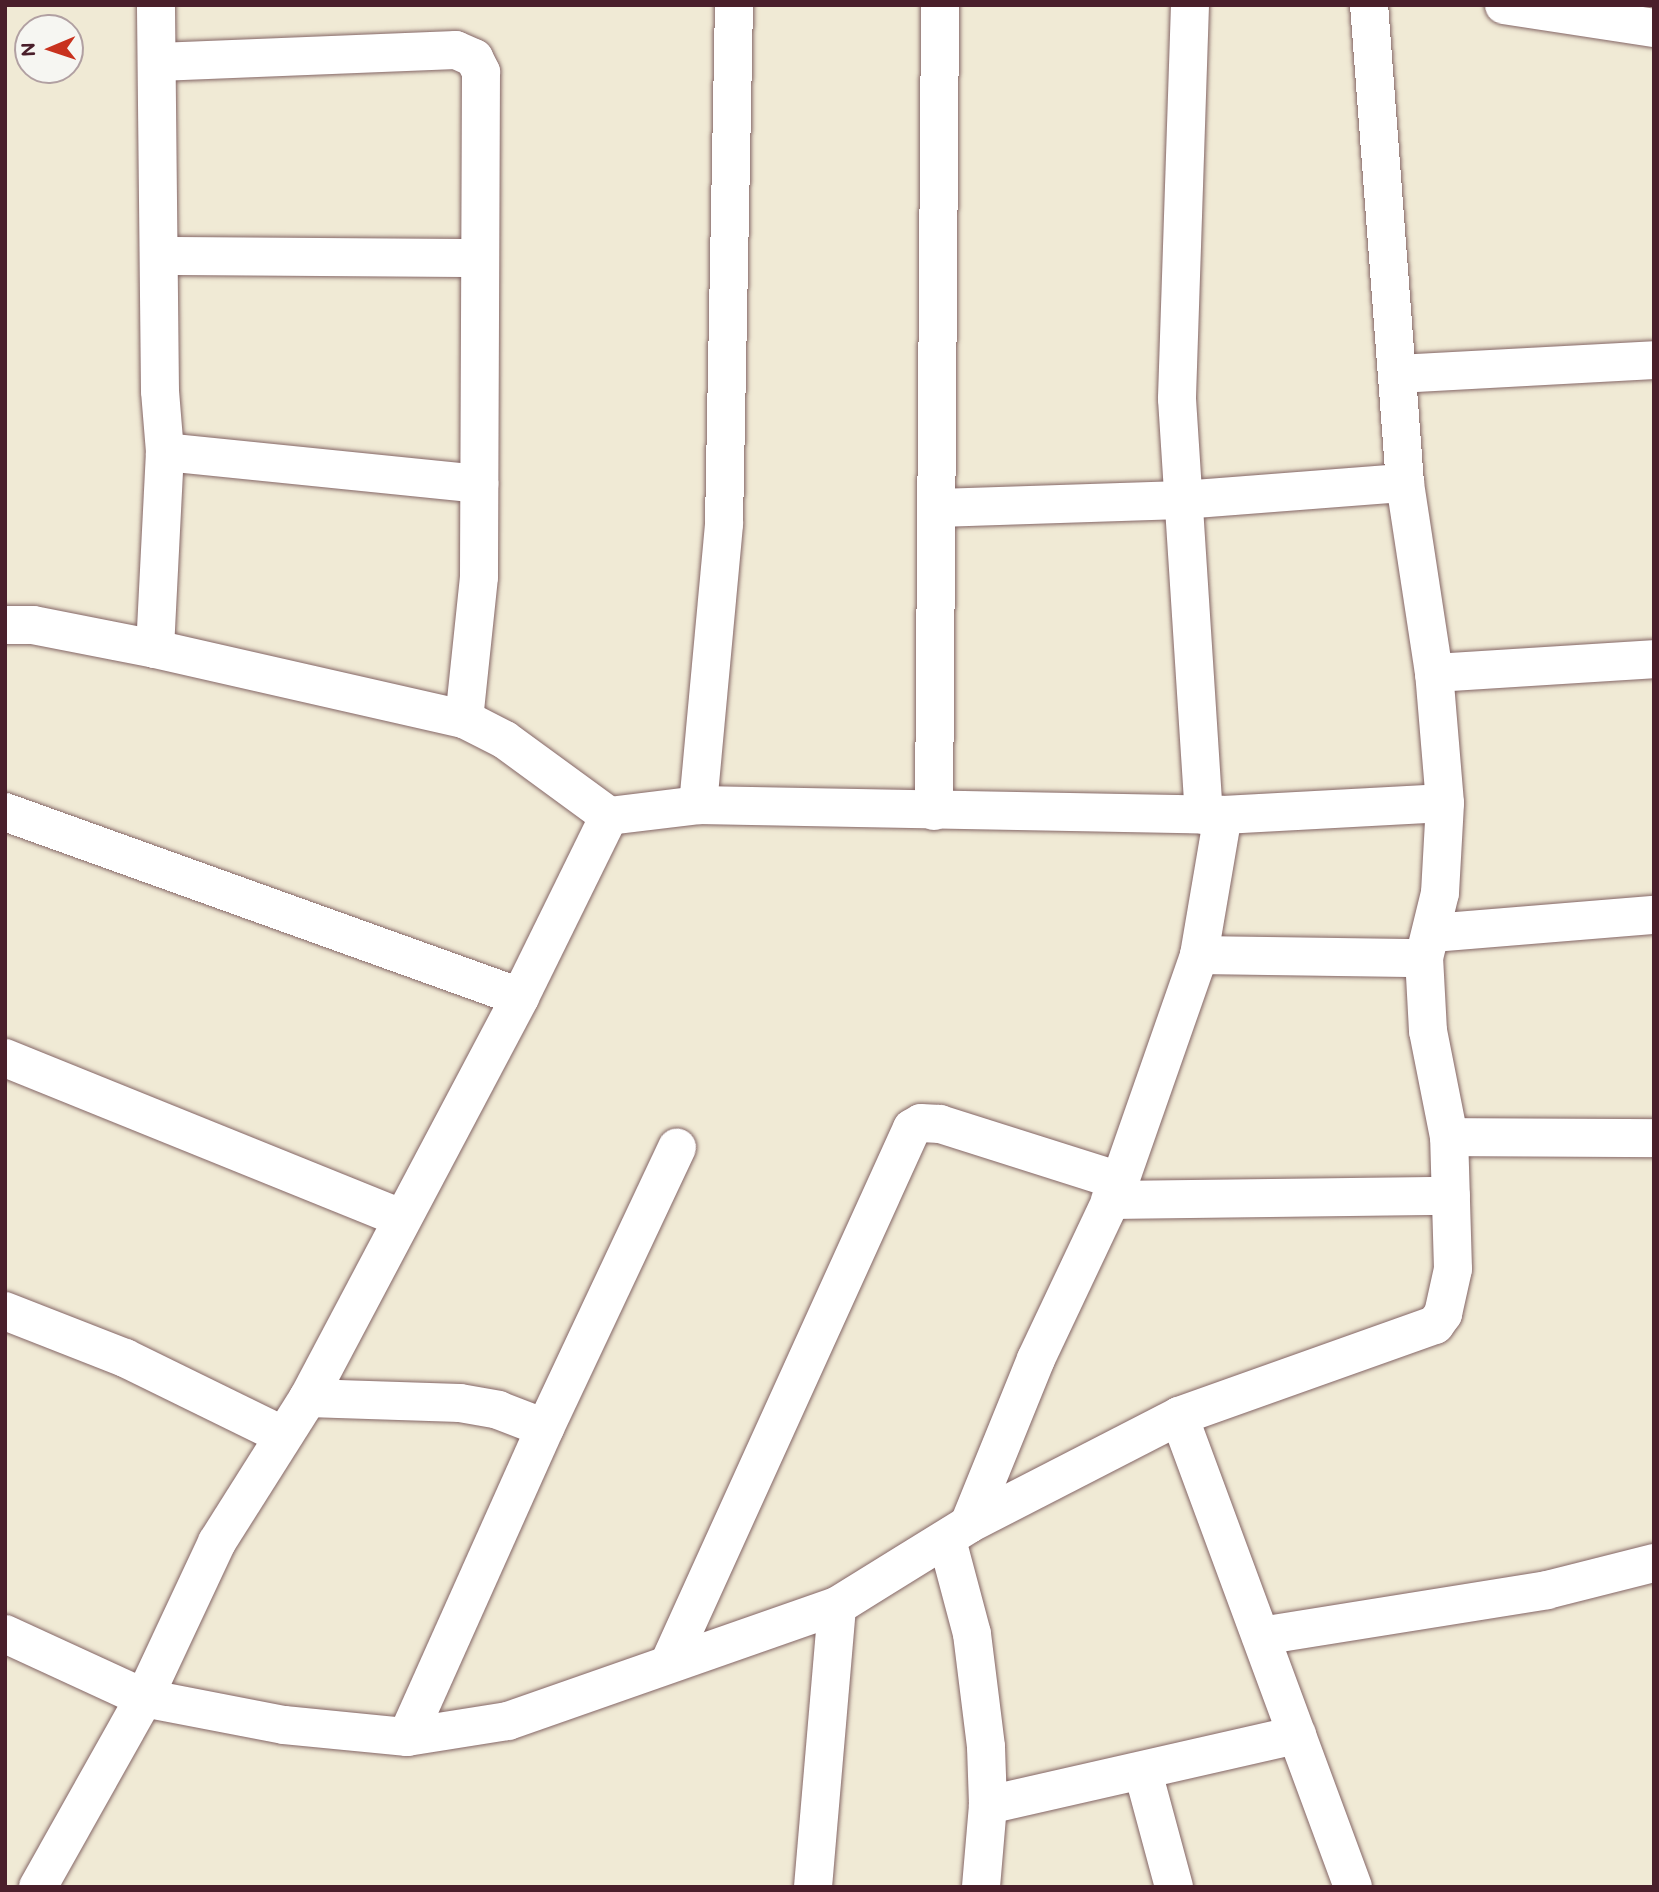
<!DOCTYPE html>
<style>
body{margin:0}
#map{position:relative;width:1659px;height:1892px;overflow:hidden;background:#f0ead5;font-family:"Balsamiq Sans",sans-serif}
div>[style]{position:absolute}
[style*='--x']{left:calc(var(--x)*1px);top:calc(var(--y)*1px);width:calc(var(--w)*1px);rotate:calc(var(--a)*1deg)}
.roads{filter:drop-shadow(0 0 2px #846666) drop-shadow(0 0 2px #846666)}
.street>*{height:38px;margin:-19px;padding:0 19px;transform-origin:19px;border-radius:19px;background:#fff}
span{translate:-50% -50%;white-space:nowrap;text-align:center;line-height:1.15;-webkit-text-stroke:5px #f6f6f2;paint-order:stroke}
.frame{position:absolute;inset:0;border:7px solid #4a1f2b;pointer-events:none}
.north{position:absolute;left:14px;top:14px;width:70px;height:70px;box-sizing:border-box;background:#f6f6f2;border:2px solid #b1a0a2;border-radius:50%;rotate:268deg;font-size:19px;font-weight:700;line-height:28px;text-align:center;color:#4a1f2b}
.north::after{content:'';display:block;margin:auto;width:24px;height:32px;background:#c8321e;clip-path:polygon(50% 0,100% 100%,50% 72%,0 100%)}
</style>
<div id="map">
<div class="roads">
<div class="street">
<div style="--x:1190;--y:5;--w:394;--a:91.9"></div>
<div style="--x:1177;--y:399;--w:417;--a:86.3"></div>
<div style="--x:1504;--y:5;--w:152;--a:8.7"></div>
<div style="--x:158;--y:62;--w:298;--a:-2.3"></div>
<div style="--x:456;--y:50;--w:20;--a:24"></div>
<div style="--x:474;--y:58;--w:16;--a:63"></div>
<div style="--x:481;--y:72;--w:505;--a:90.23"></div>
<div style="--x:479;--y:577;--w:143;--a:96"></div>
<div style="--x:160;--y:256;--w:320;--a:0.4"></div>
<div style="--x:1398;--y:374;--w:256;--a:-3.1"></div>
<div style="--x:165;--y:452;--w:316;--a:5.8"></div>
<div style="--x:938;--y:508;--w:244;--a:-1.9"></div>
<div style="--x:1182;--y:500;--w:224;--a:-4.4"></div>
<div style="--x:5;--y:625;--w:28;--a:0"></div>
<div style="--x:33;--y:625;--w:124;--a:11.1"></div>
<div style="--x:155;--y:649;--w:317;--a:12.8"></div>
<div style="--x:464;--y:719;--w:46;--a:27.1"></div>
<div style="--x:505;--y:740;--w:129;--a:36.2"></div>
<div style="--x:609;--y:816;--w:90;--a:-7"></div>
<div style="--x:698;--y:805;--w:525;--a:1.09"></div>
<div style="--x:1223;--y:815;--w:222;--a:-3.1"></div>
<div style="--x:155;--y:649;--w:197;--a:-87.1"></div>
<div style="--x:165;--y:452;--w:61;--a:-94.7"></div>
<div style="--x:160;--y:391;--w:386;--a:-90.6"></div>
<div style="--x:1434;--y:673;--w:220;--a:-3.6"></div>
<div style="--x:698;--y:805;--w:282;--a:-84.7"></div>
<div style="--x:724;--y:524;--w:519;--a:-88.9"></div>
<div style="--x:934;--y:811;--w:806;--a:-89.57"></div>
<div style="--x:5;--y:812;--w:547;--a:19.76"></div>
<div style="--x:1433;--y:933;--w:222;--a:-4.7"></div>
<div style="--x:1199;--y:955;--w:225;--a:0.8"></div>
<div style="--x:5;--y:1058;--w:427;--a:22"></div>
<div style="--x:1449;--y:1137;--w:205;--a:0.3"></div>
<div style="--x:1110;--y:1200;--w:341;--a:-0.7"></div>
<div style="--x:5;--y:1311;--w:129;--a:21.4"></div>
<div style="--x:125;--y:1358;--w:175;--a:26.1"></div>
<div style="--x:308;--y:1398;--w:152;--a:1.9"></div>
<div style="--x:460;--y:1403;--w:39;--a:10"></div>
<div style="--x:498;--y:1410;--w:50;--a:21"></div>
<div style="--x:545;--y:1428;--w:338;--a:114.1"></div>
<div style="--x:1179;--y:1416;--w:502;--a:69.72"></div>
<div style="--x:545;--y:1428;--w:310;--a:-64.8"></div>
<div style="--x:969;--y:1524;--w:178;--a:-67.9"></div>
<div style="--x:1036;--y:1359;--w:197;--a:-64.7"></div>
<div style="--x:1120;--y:1181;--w:239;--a:-70.7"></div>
<div style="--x:1199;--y:955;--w:142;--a:-80.3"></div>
<div style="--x:947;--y:1540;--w:97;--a:75.1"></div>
<div style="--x:972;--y:1634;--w:114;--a:82.9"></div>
<div style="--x:986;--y:1747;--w:58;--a:88"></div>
<div style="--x:988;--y:1805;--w:82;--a:94.9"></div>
<div style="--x:5;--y:1634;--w:153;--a:24.7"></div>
<div style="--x:144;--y:1698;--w:143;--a:10.9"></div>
<div style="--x:284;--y:1725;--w:124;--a:5.6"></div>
<div style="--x:407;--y:1737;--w:102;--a:-9"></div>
<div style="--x:508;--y:1721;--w:349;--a:-19.3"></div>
<div style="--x:837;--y:1606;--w:155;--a:-31.8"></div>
<div style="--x:969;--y:1524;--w:236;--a:-27.2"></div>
<div style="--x:1179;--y:1416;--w:272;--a:-19.6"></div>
<div style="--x:1435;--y:1325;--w:14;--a:-54"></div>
<div style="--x:1443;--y:1314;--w:46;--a:-77.5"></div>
<div style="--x:1453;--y:1269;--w:132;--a:-91.7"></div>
<div style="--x:1449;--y:1137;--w:108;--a:-101.2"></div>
<div style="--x:1428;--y:1031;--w:73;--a:-93.1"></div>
<div style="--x:1424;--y:958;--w:67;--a:-76.2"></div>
<div style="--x:1440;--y:893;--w:90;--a:-86.8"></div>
<div style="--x:1445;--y:803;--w:130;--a:-94.8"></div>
<div style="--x:1434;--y:673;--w:192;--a:-98.7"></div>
<div style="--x:1405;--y:483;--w:479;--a:-94.3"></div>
<div style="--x:1261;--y:1636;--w:290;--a:-9.1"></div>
<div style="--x:1547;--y:1590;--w:110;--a:-14.2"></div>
<div style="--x:670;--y:1661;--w:585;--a:-65.58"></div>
<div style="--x:912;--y:1128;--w:10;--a:-29"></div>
<div style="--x:921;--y:1123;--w:19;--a:3"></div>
<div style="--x:940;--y:1124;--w:189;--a:17.6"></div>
<div style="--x:1143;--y:1772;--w:119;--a:74.9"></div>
<div style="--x:988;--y:1805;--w:317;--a:-12.8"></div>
<div style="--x:38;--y:1887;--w:217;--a:-60.7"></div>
<div style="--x:144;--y:1698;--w:172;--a:-64.9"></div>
<div style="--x:217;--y:1542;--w:170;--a:-57.7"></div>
<div style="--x:308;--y:1398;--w:454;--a:-62.1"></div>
<div style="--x:520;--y:997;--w:202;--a:-63.8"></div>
<div style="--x:813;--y:1887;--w:282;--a:-85.1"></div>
</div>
</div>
<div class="frame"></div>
<div class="north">N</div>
</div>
